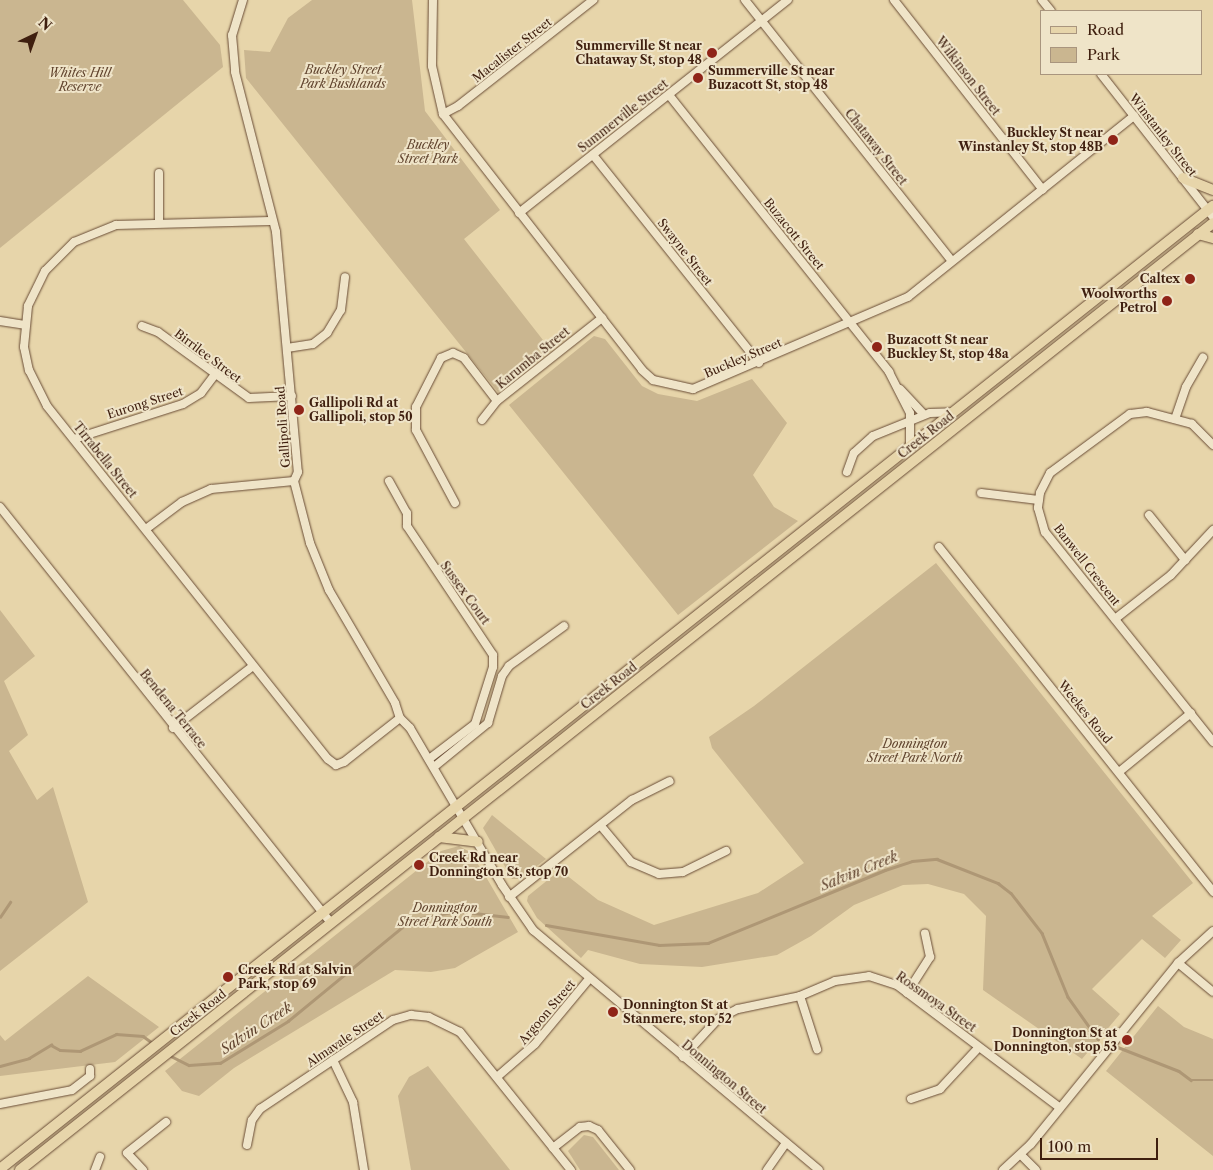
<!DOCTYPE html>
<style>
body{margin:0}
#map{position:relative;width:1213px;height:1170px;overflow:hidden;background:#e7d5aa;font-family:"Libre Caslon Text",serif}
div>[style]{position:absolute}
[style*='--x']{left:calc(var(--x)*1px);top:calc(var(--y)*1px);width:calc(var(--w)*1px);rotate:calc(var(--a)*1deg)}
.green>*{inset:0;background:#cab690}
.stream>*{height:2.5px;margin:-1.25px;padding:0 1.25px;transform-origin:1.25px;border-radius:1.25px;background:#ae9775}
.roads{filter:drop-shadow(0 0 1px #694c36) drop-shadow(0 0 1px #694c36)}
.minor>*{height:8px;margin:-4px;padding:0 4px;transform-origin:4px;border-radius:4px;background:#efe4c8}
.major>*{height:10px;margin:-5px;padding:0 5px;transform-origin:5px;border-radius:5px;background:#e7d5aa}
.dots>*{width:14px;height:14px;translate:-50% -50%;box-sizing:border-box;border:2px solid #efe4c8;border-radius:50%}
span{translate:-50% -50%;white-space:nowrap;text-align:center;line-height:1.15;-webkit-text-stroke:4px #efe4c8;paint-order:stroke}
.poi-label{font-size:12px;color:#3f1f0f;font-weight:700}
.right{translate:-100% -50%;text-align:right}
.left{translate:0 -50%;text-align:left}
.street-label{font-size:12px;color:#3f1f0f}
.park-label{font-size:12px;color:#62452f;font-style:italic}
.water-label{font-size:14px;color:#60432e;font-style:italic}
.legend{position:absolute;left:1040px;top:10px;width:162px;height:65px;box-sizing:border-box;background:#efe4c8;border:1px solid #a9957e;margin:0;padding:6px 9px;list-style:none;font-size:15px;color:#3f1f0f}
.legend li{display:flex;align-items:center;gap:10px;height:25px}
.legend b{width:25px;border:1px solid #a9957e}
.north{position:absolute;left:10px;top:10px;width:50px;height:50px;-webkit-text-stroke:4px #efe4c8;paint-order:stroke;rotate:42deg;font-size:14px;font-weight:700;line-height:20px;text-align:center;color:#3f1f0f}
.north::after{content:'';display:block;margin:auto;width:18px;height:22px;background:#3f1f0f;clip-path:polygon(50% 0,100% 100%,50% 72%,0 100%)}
.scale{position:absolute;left:1040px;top:1138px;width:118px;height:22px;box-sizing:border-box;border:2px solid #3f1f0f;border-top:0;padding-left:6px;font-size:15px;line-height:18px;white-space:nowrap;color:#3f1f0f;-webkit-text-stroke:4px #efe4c8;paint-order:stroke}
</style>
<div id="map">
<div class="green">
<div style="clip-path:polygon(0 0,183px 0,220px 45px,223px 67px,0 248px)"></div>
<div style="clip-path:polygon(312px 0,412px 0,425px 111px,500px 210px,464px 239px,550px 349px,498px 392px,246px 78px,244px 50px,270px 52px,288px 18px)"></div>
<div style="clip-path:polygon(594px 336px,605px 339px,642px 386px,658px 394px,697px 401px,752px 379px,787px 423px,753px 475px,774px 507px,798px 521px,678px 615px,509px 405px)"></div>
<div style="clip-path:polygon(936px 563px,1193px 883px,1152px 916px,1181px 940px,1165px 958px,1142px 939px,1092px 989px,1120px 1014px,1082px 1059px,983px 990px,986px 916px,964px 894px,928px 884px,903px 885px,854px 905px,811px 936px,777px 955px,702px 967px,640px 964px,588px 950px,581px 958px,537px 918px,527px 901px,528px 896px,560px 870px,598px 900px,654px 925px,758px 893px,804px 863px,712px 748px,709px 737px,754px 706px)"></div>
<div style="clip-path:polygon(0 610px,35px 656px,4px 681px,28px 735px,9px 751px,37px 800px,53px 787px,88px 902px,0 971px)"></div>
<div style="clip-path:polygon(492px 815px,546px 859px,520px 879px,512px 879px,483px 828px)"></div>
<div style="clip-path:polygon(459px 846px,468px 851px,482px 870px,518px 932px,455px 968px,431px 972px,395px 970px,234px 1068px,199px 1096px,182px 1091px,165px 1071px,441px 851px)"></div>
<div style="clip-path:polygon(88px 976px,159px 1027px,115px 1062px,0 1076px,0 1035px,5px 1041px)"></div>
<div style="clip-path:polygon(1158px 1006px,1184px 1027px,1213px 1039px,1213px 1156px,1106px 1071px)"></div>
<div style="clip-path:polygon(428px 1066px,510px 1170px,411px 1170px,398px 1096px,409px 1077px)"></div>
<div style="clip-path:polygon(584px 1135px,593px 1137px,619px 1170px,580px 1170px,568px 1151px)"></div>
</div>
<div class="stream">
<div style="--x:0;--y:917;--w:18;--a:-56"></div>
<div style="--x:546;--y:925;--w:115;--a:10"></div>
<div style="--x:659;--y:945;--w:49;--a:-2.3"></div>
<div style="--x:708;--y:943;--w:191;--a:-22.4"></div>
<div style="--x:885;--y:870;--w:28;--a:-18"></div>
<div style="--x:912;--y:861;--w:25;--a:-5"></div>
<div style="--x:937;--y:859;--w:66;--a:21.5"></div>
<div style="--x:998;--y:883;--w:16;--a:38"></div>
<div style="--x:1011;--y:893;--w:51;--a:52.2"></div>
<div style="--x:1042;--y:933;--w:69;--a:67.9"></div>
<div style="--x:1068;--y:997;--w:52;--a:54.5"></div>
<div style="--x:1105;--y:1042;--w:79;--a:21.4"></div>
<div style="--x:1179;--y:1071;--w:15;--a:37"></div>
<div style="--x:1191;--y:1080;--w:22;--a:0"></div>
<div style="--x:169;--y:1055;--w:22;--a:27"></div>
<div style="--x:189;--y:1065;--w:31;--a:-4"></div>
<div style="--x:220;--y:1063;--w:80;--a:-31.7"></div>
<div style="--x:288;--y:1021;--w:159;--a:-39.4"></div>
<div style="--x:411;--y:920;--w:47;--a:-11.1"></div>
<div style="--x:457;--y:911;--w:51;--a:6.7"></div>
<div style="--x:0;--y:1066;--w:30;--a:-15"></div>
<div style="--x:29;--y:1058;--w:26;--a:-31"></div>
<div style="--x:51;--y:1045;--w:10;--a:29"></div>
<div style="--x:60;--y:1050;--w:20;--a:3"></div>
<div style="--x:80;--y:1051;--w:40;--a:-25"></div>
<div style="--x:116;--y:1034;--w:27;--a:4"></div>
<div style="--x:143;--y:1036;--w:14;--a:36"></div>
</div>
<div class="roads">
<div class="minor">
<div style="--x:243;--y:0;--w:37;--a:107"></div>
<div style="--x:232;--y:35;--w:37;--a:85"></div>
<div style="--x:235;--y:72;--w:165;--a:75.6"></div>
<div style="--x:276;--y:232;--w:241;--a:84.8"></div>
<div style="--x:298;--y:472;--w:10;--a:114"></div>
<div style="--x:294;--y:481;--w:64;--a:75.5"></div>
<div style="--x:310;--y:543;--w:51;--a:68"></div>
<div style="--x:329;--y:590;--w:131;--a:59.7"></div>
<div style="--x:395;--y:703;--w:16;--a:72"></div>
<div style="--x:400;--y:718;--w:14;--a:45"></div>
<div style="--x:410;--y:728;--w:182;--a:59.6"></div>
<div style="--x:502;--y:885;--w:55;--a:55.4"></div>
<div style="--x:533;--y:930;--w:373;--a:40"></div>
<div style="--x:433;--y:0;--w:66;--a:90.9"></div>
<div style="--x:432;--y:66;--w:49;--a:77.1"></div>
<div style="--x:443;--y:114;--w:324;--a:52.1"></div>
<div style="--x:642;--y:370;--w:15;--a:42"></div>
<div style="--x:653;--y:380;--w:41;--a:12.7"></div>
<div style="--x:693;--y:389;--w:234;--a:-23.2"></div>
<div style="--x:908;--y:297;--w:290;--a:-38.7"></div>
<div style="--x:745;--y:0;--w:333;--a:51.6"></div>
<div style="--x:894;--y:0;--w:241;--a:51.9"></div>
<div style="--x:1042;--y:0;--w:14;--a:51"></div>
<div style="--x:1101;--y:74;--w:182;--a:51.9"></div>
<div style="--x:669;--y:95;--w:354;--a:51.5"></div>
<div style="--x:889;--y:372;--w:46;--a:62.9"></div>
<div style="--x:910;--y:413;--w:34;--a:90"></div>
<div style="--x:443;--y:114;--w:17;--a:-28"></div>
<div style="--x:458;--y:106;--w:172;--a:-38.1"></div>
<div style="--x:593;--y:155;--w:266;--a:51.4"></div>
<div style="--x:159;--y:173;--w:50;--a:90"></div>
<div style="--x:519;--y:213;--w:343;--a:-38.4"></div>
<div style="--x:270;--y:221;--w:154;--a:178.5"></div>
<div style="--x:116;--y:225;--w:45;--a:158"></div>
<div style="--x:74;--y:242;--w:41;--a:135"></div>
<div style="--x:45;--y:271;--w:39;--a:116"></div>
<div style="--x:28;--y:306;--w:41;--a:95.6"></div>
<div style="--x:24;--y:347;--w:24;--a:78"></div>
<div style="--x:29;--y:370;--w:40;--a:63.4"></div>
<div style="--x:47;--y:406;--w:451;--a:51.5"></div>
<div style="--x:328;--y:759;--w:10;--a:37"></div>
<div style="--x:336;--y:765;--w:9;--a:-21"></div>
<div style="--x:344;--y:762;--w:71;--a:-38.2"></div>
<div style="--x:0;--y:321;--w:25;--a:9"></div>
<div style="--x:142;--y:326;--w:17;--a:21"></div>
<div style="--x:158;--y:332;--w:112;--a:36"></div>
<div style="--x:249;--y:398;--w:43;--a:-2.7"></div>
<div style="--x:287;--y:348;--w:26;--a:-9"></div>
<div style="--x:313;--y:344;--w:18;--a:-38"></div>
<div style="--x:327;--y:333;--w:27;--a:-59"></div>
<div style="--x:341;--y:310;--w:33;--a:-83"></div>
<div style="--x:900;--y:389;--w:35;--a:47"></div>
<div style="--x:1175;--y:419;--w:34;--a:-71"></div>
<div style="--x:1186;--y:387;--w:34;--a:-60"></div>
<div style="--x:482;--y:420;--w:24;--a:-52"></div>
<div style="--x:497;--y:401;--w:134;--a:-38.3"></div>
<div style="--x:74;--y:439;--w:114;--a:-17.8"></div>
<div style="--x:183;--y:404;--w:21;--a:-31"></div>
<div style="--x:201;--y:393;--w:21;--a:-53"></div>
<div style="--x:1213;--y:445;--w:30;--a:-135"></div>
<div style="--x:1192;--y:424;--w:47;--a:-165.1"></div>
<div style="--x:1147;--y:412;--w:17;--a:173"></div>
<div style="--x:1130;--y:414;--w:99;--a:143.6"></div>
<div style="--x:1050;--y:473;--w:22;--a:117"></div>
<div style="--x:1040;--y:493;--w:15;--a:98"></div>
<div style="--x:1038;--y:508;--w:25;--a:74"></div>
<div style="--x:1045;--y:532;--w:269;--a:51.3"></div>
<div style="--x:847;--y:472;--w:20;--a:-70"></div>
<div style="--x:854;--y:453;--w:25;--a:-42"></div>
<div style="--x:873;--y:436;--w:61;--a:-22"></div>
<div style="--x:930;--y:413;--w:23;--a:-2"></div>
<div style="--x:389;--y:481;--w:37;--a:61"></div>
<div style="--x:407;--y:513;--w:13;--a:90"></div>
<div style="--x:407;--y:526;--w:155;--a:56.3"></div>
<div style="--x:493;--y:655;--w:12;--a:90"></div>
<div style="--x:493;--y:667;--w:60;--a:107.5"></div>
<div style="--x:475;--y:724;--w:58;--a:142.7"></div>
<div style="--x:981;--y:493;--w:58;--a:6.9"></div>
<div style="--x:455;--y:503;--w:83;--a:-118.1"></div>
<div style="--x:416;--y:430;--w:23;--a:-90"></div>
<div style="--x:416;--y:407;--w:55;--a:-63"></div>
<div style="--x:441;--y:358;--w:13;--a:-23"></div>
<div style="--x:453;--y:353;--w:12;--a:24"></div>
<div style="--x:464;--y:358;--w:54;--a:52.5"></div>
<div style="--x:0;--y:507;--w:532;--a:51.49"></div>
<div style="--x:1149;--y:515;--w:58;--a:51.3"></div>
<div style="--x:146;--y:529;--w:45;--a:-36.9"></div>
<div style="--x:182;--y:502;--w:32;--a:-24"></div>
<div style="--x:211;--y:489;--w:83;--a:-5.5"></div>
<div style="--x:939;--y:547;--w:441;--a:51.5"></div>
<div style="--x:1115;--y:619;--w:71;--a:-38.2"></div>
<div style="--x:1171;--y:575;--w:62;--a:-47"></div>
<div style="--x:173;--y:728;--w:101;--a:-37.8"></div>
<div style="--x:434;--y:767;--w:70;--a:-39.2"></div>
<div style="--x:488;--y:723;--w:49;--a:-73.4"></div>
<div style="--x:502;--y:676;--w:12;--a:-55"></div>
<div style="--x:509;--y:666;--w:68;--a:-36"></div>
<div style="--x:1119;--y:772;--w:93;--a:-39.3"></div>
<div style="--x:601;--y:826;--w:47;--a:50.2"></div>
<div style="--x:631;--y:862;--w:30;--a:23"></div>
<div style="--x:659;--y:874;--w:24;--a:-5"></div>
<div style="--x:683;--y:872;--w:48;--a:-26"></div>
<div style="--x:509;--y:897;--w:157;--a:-38.3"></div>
<div style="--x:632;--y:800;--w:42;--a:-26.6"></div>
<div style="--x:1178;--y:963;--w:45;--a:39.6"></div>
<div style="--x:907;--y:993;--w:43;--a:-57.4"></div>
<div style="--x:930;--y:957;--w:24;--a:-102"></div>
<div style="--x:800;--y:996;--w:56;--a:72.2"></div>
<div style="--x:683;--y:1057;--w:52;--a:-47.4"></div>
<div style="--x:718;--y:1019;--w:22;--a:-27"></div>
<div style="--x:738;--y:1009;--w:63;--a:-11.8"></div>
<div style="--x:800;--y:996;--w:38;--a:-23"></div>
<div style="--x:835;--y:981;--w:34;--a:-8"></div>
<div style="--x:869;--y:976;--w:29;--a:18"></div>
<div style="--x:897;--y:985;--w:204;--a:37"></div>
<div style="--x:333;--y:1060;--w:47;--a:64.5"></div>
<div style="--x:353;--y:1102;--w:69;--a:80.8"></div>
<div style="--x:497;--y:1077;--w:50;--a:-41"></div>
<div style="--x:535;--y:1044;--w:85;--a:-50.3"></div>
<div style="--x:911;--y:1099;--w:31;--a:-19"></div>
<div style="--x:940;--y:1089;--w:57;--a:-47.1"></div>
<div style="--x:0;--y:1104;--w:73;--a:-11"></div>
<div style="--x:72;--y:1090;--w:23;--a:-38"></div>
<div style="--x:90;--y:1076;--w:7;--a:-90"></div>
<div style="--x:247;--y:1145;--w:25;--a:-79"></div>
<div style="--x:252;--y:1120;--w:14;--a:-54"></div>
<div style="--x:260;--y:1109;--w:160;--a:-33.8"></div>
<div style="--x:393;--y:1020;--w:19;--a:-16"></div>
<div style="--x:411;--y:1015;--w:18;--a:6"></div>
<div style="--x:429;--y:1017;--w:34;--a:26"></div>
<div style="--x:460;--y:1032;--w:177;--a:51.2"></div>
<div style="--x:553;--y:1148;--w:34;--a:-38"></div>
<div style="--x:580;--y:1127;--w:9;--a:-6"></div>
<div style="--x:589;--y:1126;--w:10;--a:24"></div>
<div style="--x:598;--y:1130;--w:51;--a:51.3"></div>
<div style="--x:1021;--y:1155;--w:21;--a:45"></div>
<div style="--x:95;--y:1170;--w:14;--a:-69"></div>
<div style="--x:143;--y:1170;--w:23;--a:-133"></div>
<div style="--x:127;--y:1153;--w:50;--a:-38.5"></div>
<div style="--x:767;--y:1170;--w:33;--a:-55"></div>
<div style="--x:1003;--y:1170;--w:38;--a:-43"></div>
<div style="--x:1031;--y:1144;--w:233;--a:-50.9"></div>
<div style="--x:1178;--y:963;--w:47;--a:-42.4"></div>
</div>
<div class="major">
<div style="--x:1183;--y:178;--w:32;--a:22"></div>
<div style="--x:1198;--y:234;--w:16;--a:15"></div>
<div style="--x:439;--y:837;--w:39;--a:7"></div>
<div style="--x:0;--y:1169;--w:1549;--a:-38.45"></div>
<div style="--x:20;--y:1170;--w:1523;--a:-38.44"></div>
</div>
</div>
<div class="dots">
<div style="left:712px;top:53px;background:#8f2418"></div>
<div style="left:698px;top:78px;background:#8f2418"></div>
<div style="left:1113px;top:140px;background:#8f2418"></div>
<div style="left:1190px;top:279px;background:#8f2418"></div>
<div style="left:1167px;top:301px;background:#8f2418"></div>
<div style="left:877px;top:347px;background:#8f2418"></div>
<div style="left:299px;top:410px;background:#8f2418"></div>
<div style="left:419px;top:865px;background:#8f2418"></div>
<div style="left:228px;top:977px;background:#8f2418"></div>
<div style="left:613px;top:1012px;background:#8f2418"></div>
<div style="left:1127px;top:1040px;background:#8f2418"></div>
</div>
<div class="poi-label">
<span class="right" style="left:702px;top:53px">Summerville St near<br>Chataway St, stop 48</span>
<span class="left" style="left:708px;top:78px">Summerville St near<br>Buzacott St, stop 48</span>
<span class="right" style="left:1103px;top:140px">Buckley St near<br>Winstanley St, stop 48B</span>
<span class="right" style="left:1180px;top:279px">Caltex</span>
<span class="right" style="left:1157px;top:301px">Woolworths<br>Petrol</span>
<span class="left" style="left:887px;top:347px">Buzacott St near<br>Buckley St, stop 48a</span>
<span class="left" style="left:309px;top:410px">Gallipoli Rd at<br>Gallipoli, stop 50</span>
<span class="left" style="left:429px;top:865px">Creek Rd near<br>Donnington St, stop 70</span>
<span class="left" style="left:238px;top:977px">Creek Rd at Salvin<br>Park, stop 69</span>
<span class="left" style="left:623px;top:1012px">Donnington St at<br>Stanmere, stop 52</span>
<span class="right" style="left:1117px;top:1040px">Donnington St at<br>Donnington, stop 53</span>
</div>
<div class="street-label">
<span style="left:512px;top:50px;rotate:-38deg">Macalister Street</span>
<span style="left:968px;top:76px;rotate:52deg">Wilkinson Street</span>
<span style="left:623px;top:116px;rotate:-38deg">Summerville Street</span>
<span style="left:1163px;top:135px;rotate:52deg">Winstanley Street</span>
<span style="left:876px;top:147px;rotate:52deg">Chataway Street</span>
<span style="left:794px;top:234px;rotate:51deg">Buzacott Street</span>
<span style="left:685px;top:252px;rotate:52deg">Swayne Street</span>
<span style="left:208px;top:356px;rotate:37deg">Birrilee Street</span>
<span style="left:533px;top:358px;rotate:-39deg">Karumba Street</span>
<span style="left:743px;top:358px;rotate:-23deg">Buckley Street</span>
<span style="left:145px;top:403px;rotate:-18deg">Eurong Street</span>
<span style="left:283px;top:427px;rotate:-94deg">Gallipoli Road</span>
<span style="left:926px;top:435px;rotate:-38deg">Creek Road</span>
<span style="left:105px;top:460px;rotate:51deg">Tirrabella Street</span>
<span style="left:1087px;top:565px;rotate:52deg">Banwell Crescent</span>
<span style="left:465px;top:593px;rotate:54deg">Sussex Court</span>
<span style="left:609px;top:686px;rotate:-38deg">Creek Road</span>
<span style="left:173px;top:709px;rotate:51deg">Bendena Terrace</span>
<span style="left:1085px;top:712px;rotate:51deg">Weekes Road</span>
<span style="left:936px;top:1002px;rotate:35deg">Rossmoya Street</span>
<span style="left:547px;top:1012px;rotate:-50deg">Argoon Street</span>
<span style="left:198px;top:1013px;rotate:-38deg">Creek Road</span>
<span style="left:345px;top:1039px;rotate:-34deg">Almavale Street</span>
<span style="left:724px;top:1077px;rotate:40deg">Donnington Street</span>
</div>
<div class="park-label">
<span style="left:343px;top:77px">Buckley Street<br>Park Bushlands</span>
<span style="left:80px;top:80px">Whites Hill<br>Reserve</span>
<span style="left:428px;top:152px">Buckley<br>Street Park</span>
<span style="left:915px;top:751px">Donnington<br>Street Park North</span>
<span style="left:445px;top:915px">Donnington<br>Street Park South</span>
</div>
<div class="water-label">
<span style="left:859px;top:871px;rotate:-22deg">Salvin Creek</span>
<span style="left:256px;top:1028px;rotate:-33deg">Salvin Creek</span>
</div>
<ul class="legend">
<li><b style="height:6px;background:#e7d5aa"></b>Road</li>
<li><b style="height:14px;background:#cab690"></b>Park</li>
</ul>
<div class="north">N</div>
<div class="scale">100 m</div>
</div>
